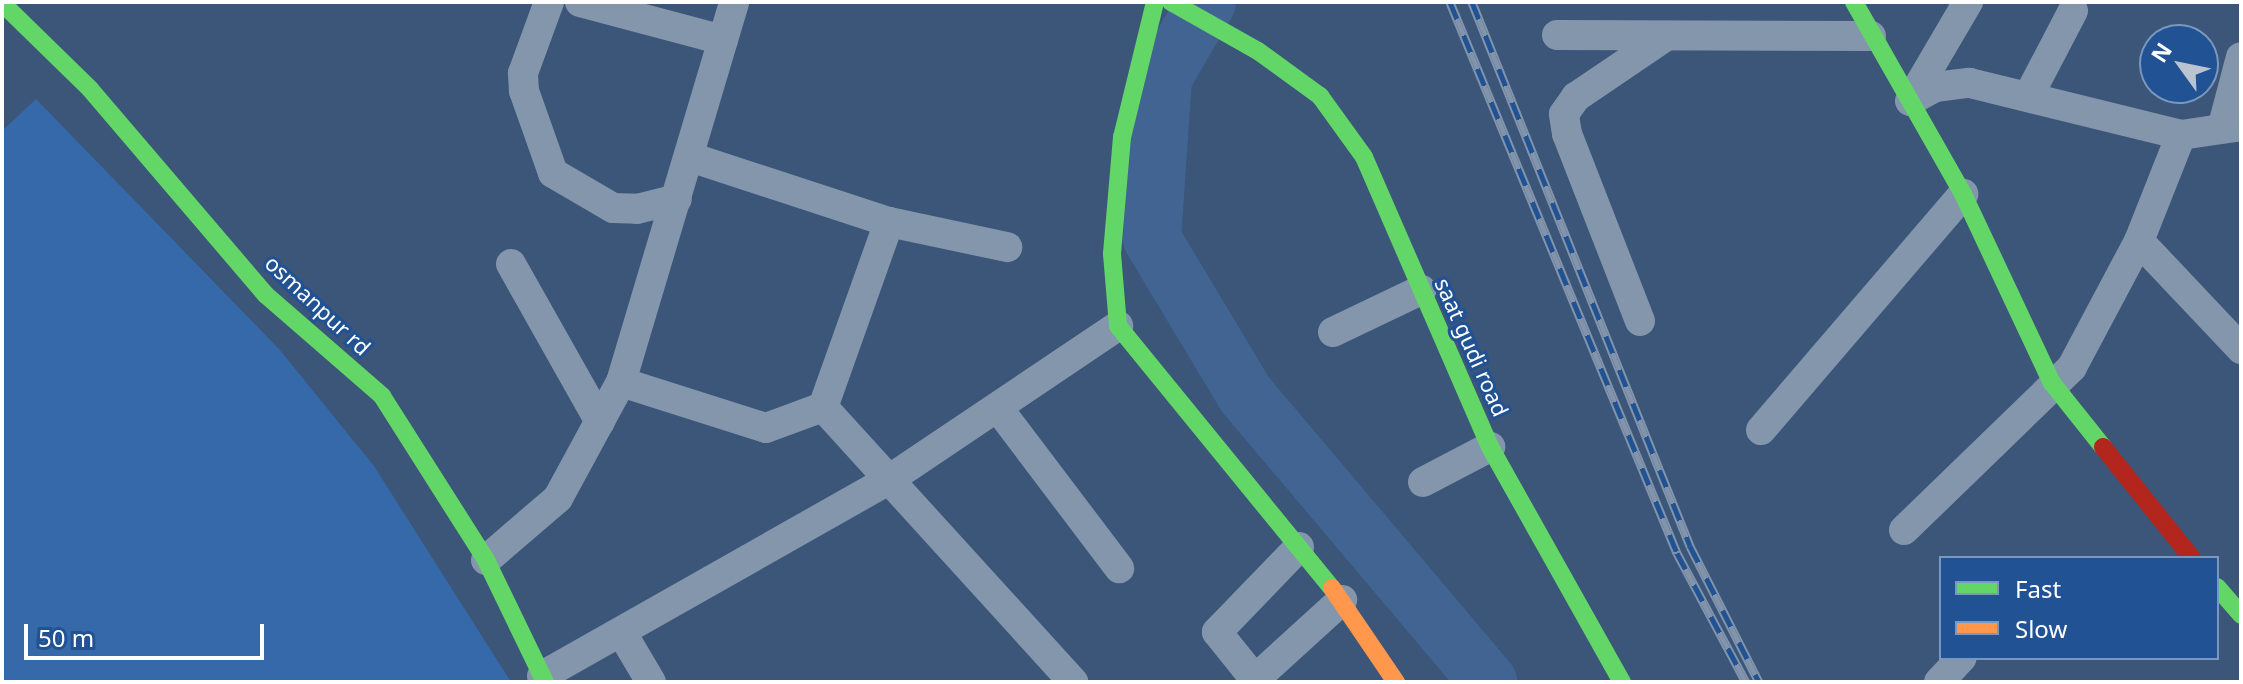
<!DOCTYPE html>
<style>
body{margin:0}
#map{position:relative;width:2243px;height:684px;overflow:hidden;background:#3b5679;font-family:"Noto Sans",sans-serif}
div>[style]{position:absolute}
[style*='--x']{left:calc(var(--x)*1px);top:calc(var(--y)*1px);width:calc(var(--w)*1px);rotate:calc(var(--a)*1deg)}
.green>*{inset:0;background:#3569a9}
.river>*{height:58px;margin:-29px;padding:0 29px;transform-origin:29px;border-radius:29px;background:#416492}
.street>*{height:30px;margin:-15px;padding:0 15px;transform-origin:15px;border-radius:15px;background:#8396ac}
.fast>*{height:18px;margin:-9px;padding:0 9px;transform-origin:9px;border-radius:9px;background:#63d668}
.slow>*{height:18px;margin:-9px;padding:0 9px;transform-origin:9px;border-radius:9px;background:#ff974d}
.jam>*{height:18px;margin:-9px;padding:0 9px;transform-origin:9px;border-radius:9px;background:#b3261e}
.rail>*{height:9px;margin-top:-4.5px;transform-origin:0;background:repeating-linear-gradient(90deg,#205294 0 18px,#8294ab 0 36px);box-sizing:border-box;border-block:2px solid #8294ab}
span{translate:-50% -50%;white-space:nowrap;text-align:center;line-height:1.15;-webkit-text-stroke:6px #205294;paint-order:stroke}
.street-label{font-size:22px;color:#fff}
.frame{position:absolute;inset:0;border:4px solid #fff;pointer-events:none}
.legend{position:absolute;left:1939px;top:556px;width:280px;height:104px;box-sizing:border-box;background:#205294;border:2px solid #7997bf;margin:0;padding:10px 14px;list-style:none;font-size:24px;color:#fff}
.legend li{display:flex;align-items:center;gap:16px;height:40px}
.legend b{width:40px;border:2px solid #7997bf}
.north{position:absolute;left:2139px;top:24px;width:80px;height:80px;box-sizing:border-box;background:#205294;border:2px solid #7997bf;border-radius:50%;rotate:303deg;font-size:22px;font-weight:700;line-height:32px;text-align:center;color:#fff}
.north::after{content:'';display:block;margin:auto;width:28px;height:36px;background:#bac4d0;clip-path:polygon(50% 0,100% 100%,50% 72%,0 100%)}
.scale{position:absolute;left:24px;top:624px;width:240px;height:36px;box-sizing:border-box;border:4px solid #fff;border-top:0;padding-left:10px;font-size:24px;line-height:28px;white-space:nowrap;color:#fff;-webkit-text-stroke:6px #205294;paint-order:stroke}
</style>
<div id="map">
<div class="green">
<div style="clip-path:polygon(36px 99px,279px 349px,374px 466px,511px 682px,2px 682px,2px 131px)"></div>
</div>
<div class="river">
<div style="--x:1207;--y:2;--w:88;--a:120.1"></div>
<div style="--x:1163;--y:78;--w:161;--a:93.9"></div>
<div style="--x:1152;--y:239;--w:181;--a:59"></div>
<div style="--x:1245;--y:394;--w:377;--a:49.8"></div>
</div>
<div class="street">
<div style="--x:549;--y:2;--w:76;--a:110.1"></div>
<div style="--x:523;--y:73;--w:18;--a:87"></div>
<div style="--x:524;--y:91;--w:87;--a:70.5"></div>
<div style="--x:553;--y:173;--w:69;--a:30.3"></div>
<div style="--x:613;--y:208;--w:24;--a:2"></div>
<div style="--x:637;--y:209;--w:41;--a:-14"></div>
<div style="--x:580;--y:2;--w:148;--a:14.9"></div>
<div style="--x:1557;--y:35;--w:314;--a:0.2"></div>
<div style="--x:2029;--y:95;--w:95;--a:-62.4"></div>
<div style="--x:1911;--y:99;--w:113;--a:-59.6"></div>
<div style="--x:1910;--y:101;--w:29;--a:-29"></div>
<div style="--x:1935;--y:87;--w:35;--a:-7"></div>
<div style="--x:1970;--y:83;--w:217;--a:13.8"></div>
<div style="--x:2181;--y:135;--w:61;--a:-8.5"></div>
<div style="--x:2223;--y:125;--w:70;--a:-75.2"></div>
<div style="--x:690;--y:157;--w:209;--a:18.1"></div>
<div style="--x:889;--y:222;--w:121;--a:12"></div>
<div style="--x:889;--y:222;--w:196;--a:109.6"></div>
<div style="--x:823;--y:407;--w:372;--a:47.7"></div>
<div style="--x:2139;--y:241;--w:149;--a:46.6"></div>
<div style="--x:511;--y:264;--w:181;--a:60.6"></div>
<div style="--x:1640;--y:321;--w:201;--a:-111.3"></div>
<div style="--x:1567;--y:134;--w:20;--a:-99"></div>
<div style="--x:1564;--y:114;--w:21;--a:-55"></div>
<div style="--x:1576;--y:97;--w:109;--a:-34.1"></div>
<div style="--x:1333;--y:332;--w:98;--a:-25.5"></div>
<div style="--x:621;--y:382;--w:152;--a:17.6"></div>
<div style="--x:766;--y:428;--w:61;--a:-20.2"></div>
<div style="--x:998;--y:408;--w:201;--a:52.9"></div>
<div style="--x:1761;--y:430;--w:311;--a:-49.4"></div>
<div style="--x:1423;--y:482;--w:76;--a:-27.6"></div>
<div style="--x:1904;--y:530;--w:234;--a:-44.1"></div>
<div style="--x:2072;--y:367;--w:143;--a:-62"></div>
<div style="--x:2139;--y:241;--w:114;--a:-68.4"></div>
<div style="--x:486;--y:560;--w:95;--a:-40.7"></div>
<div style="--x:558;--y:498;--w:132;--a:-61.5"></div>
<div style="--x:621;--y:382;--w:396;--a:-73.4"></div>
<div style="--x:622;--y:633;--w:57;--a:59.4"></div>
<div style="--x:542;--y:676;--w:400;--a:-29.5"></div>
<div style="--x:890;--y:479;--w:275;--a:-33.9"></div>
<div style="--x:1252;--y:682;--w:122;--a:-42.3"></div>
<div style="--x:1257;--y:682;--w:64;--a:-128.7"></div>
<div style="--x:1217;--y:632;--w:118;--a:-46"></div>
<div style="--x:1939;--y:682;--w:33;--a:-47"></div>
</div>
<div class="fast">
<div style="--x:1155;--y:2;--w:139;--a:103.7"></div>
<div style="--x:1122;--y:137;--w:117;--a:94.9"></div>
<div style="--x:1112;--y:254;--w:72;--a:85.2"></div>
<div style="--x:1118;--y:326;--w:338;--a:50.8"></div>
<div style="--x:1171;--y:2;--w:100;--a:29.4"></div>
<div style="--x:1258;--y:51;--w:77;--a:36"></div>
<div style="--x:1320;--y:96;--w:75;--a:54.2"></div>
<div style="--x:1364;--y:157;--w:316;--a:66.5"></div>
<div style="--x:1490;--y:447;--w:270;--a:60.7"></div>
<div style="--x:1854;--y:2;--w:221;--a:60.4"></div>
<div style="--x:1963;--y:194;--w:209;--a:64.8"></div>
<div style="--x:2052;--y:383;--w:82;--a:51.4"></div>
<div style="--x:2;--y:3;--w:123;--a:44.3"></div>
<div style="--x:90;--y:89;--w:271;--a:49.5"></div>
<div style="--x:266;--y:295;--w:154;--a:41"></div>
<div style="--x:382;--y:396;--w:194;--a:57.6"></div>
<div style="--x:486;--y:560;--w:136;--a:64.2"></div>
<div style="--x:2217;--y:587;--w:37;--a:49"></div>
</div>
<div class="slow">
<div style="--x:1332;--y:588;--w:114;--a:55.8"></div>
</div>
<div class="jam">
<div style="--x:2103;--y:447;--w:142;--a:51.3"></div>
</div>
<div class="rail">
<div style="--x:1450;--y:2;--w:596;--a:67.61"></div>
<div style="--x:1677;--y:553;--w:146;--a:61.9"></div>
<div style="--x:1472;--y:2;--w:586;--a:68.16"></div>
<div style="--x:1690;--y:546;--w:153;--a:63.1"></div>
</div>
<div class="street-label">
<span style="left:318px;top:305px;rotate:43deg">osmanpur rd</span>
<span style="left:1472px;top:347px;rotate:66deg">saat gudi road</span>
</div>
<div class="frame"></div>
<ul class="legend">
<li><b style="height:10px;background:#63d668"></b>Fast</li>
<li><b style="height:10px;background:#ff974d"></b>Slow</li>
</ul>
<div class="north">N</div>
<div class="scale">50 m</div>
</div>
